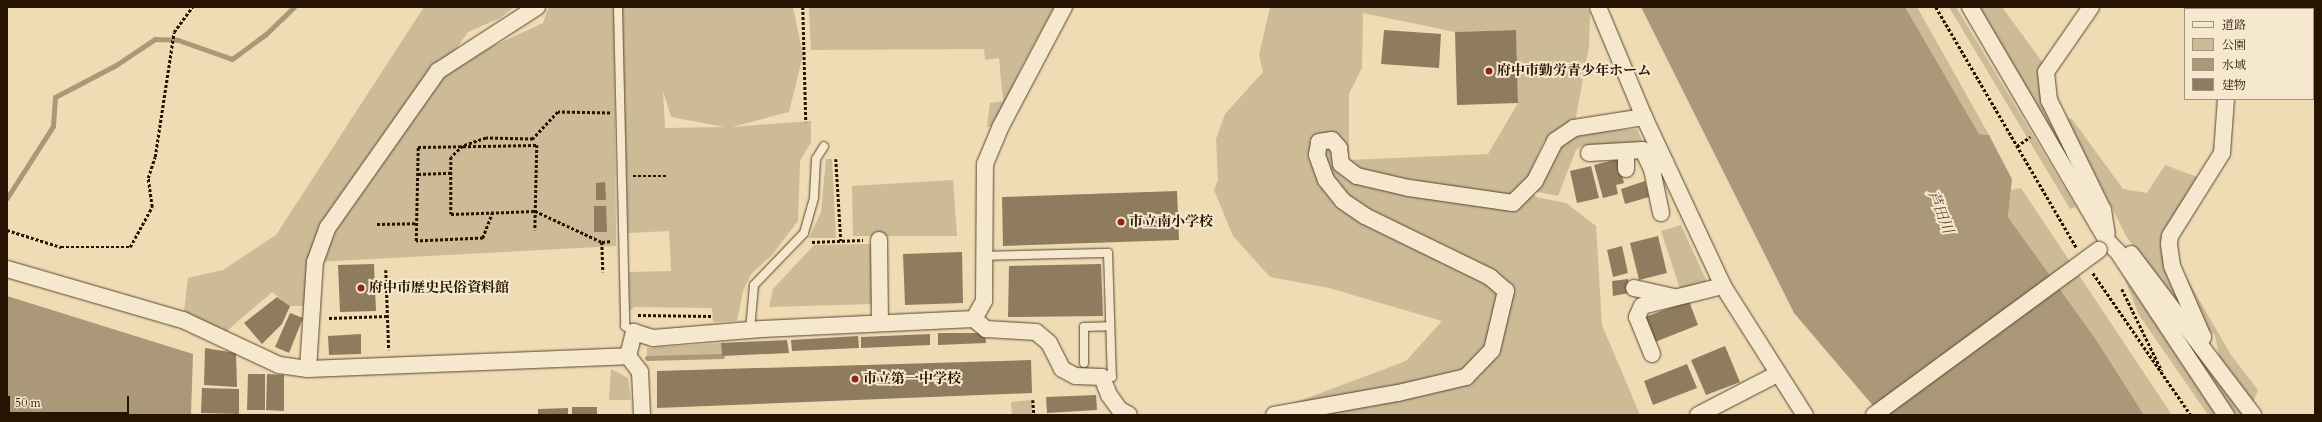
<!DOCTYPE html>
<meta charset="utf-8">
<style>
body{margin:0}
#map{position:relative;width:2322px;height:422px;overflow:hidden;background:#efdcb5;font-family:Cardo,"Noto Serif JP",serif}
div>[style]{position:absolute}
[style*='--x']{left:calc(var(--x)*1px);top:calc(var(--y)*1px);width:calc(var(--w)*1px);rotate:calc(var(--a)*1deg)}
.green>*{inset:0;background:#cdba97}
.water>*{inset:0;background:#ab9878}
.stream>*{height:5px;margin:-2.5px;padding:0 2.5px;transform-origin:2.5px;border-radius:2.5px;background:#ab9878}
.building>*{inset:0;background:#8f7c5f}
.path>*{height:2.5px;margin-top:-1.25px;transform-origin:0;background:repeating-linear-gradient(90deg,#261302 0 3px,transparent 0 5px)}
.roads{filter:drop-shadow(0 0 1px #58452f) drop-shadow(0 0 1px #58452f)}
.service>*{height:8px;margin:-4px;padding:0 4px;transform-origin:4px;border-radius:4px;background:#f5e8cf}
.minor>*{height:16px;margin:-8px;padding:0 8px;transform-origin:8px;border-radius:8px;background:#f5e8cf}
.bridges{filter:drop-shadow(0 0 1px #58452f) drop-shadow(0 0 1px #58452f)}
.minor-bridge>*{height:16px;margin:-8px;padding:0 8px;transform-origin:8px;border-radius:8px;background:#f5e8cf}
.dots>*{width:11px;height:11px;translate:-50% -50%;box-sizing:border-box;border:2px solid #f5e8cf;border-radius:50%}
span{translate:-50% -50%;white-space:nowrap;text-align:center;line-height:1.15;-webkit-text-stroke:4px #f5e8cf;paint-order:stroke}
.poi-label{font-size:14px;color:#261302;font-weight:700}
.left{translate:0 -50%;text-align:left}
.water-label{font-size:15px;color:#5b4831;font-style:italic}
.frame{position:absolute;inset:0;border:8px solid #261302;pointer-events:none}
.legend{position:absolute;left:2184px;top:8px;width:130px;height:92px;box-sizing:border-box;background:#f5e8cf;border:1px solid #a2937d;margin:0;padding:5px 7px;list-style:none;font-size:12px;color:#261302}
.legend li{display:flex;align-items:center;gap:8px;height:20px}
.legend b{width:20px;border:1px solid #a2937d}
.scale{position:absolute;left:8px;top:396px;width:121px;height:18px;box-sizing:border-box;border:2px solid #261302;border-top:0;padding-left:5px;font-size:12px;line-height:14px;white-space:nowrap;color:#261302;-webkit-text-stroke:3px #f5e8cf;paint-order:stroke}
</style>
<div id="map">
<div class="green">
<div style="clip-path:polygon(424px 7px,514px 7px,500px 18px,468px 32px,441px 70px,543px 23px,549px 7px,614px 7px,616px 246px,315px 262px,312px 306px,290px 306px,272px 292px,220px 337px,183px 320px,188px 278px,223px 270px,276px 235px)"></div>
<div style="clip-path:polygon(evenodd,622px 7px,793px 7px,803px 55px,789px 112px,732px 127px,811px 121px,811px 142px,800px 161px,798px 221px,772px 255px,751px 274px,743px 291px,737px 321px,713px 322px,712px 308px,634px 307px,630px 311px,629px 272px,671px 271px,669px 231px,628px 233px,622px 7px,663px 91px,671px 117px,725px 127px,665px 128px,663px 91px)"></div>
<div style="clip-path:polygon(809px 7px,1054px 7px,1019px 72px,996px 126px,987px 127px,990px 103px,1003px 101px,999px 58px,985px 60px,984px 49px,811px 50px)"></div>
<div style="clip-path:polygon(evenodd,1270px 7px,1587px 7px,1590px 13px,1589px 46px,1574px 128px,1544px 141px,1524px 186px,1536px 197px,1566px 203px,1596px 226px,1602px 325px,1640px 415px,1262px 415px,1406px 361px,1442px 321px,1329px 288px,1270px 277px,1233px 236px,1214px 190px,1218px 180px,1216px 139px,1225px 114px,1263px 72px,1259px 55px,1270px 7px,1363px 13px,1455px 32px,1516px 30px,1518px 103px,1488px 154px,1349px 160px,1349px 94px,1362px 68px,1363px 13px)"></div>
<div style="clip-path:polygon(1905px 7px,1917px 7px,1989px 135px,1979px 134px)"></div>
<div style="clip-path:polygon(1949px 7px,1956px 7px,2076px 207px,2070px 209px)"></div>
<div style="clip-path:polygon(1977px 7px,2002px 7px,2043px 63px,2046px 101px,2090px 195px)"></div>
<div style="clip-path:polygon(2066px 117px,2072px 119px,2123px 189px,2147px 193px,2165px 165px,2200px 178px,2166px 231px,2193px 327px,2126px 236px)"></div>
<div style="clip-path:polygon(1637px 129px,1643px 143px,1617px 148px,1583px 145px,1576px 150px,1558px 196px,1533px 191px,1561px 142px,1592px 132px)"></div>
<div style="clip-path:polygon(826px 159px,832px 159px,836px 238px,809px 238px,821px 212px)"></div>
<div style="clip-path:polygon(953px 180px,957px 236px,853px 236px,852px 186px)"></div>
<div style="clip-path:polygon(2021px 188px,2172px 415px,2144px 415px,2095px 338px,2008px 217px,2011px 190px)"></div>
<div style="clip-path:polygon(1681px 225px,1707px 282px,1680px 289px,1661px 231px)"></div>
<div style="clip-path:polygon(871px 244px,874px 304px,769px 307px,773px 289px,814px 245px)"></div>
<div style="clip-path:polygon(2128px 255px,2248px 415px,2236px 415px)"></div>
<div style="clip-path:polygon(2123px 275px,2216px 415px,2208px 415px,2139px 315px)"></div>
<div style="clip-path:polygon(2186px 277px,2231px 355px,2258px 390px,2253px 403px,2220px 362px,2215px 335px,2207px 329px)"></div>
<div style="clip-path:polygon(721px 343px,722px 356px,647px 358px,647px 348px)"></div>
<div style="clip-path:polygon(611px 369px,628px 378px,631px 400px,609px 400px)"></div>
<div style="clip-path:polygon(1032px 400px,1032px 415px,1012px 415px,1011px 402px)"></div>
</div>
<div class="water">
<div style="clip-path:polygon(1641px 7px,1905px 7px,1979px 134px,1989px 135px,2012px 179px,2008px 217px,2095px 338px,2144px 415px,1881px 415px,1794px 313px)"></div>
<div style="clip-path:polygon(7px 296px,193px 354px,191px 415px,7px 415px)"></div>
</div>
<div class="stream">
<div style="--x:7;--y:198;--w:85;--a:-57.4"></div>
<div style="--x:53;--y:126;--w:29;--a:-86"></div>
<div style="--x:55;--y:97;--w:69;--a:-27.7"></div>
<div style="--x:116;--y:65;--w:47;--a:-33.7"></div>
<div style="--x:155;--y:39;--w:23;--a:2"></div>
<div style="--x:178;--y:40;--w:57;--a:19.4"></div>
<div style="--x:232;--y:59;--w:42;--a:-36.3"></div>
<div style="--x:266;--y:34;--w:39;--a:-44"></div>
<div style="--x:647;--y:358;--w:75;--a:-1.5"></div>
</div>
<div class="building">
<div style="clip-path:polygon(1384px 30px,1441px 34px,1439px 68px,1381px 64px)"></div>
<div style="clip-path:polygon(1516px 30px,1518px 103px,1457px 105px,1455px 32px)"></div>
<div style="clip-path:polygon(1618px 159px,1624px 183px,1616px 185px,1618px 194px,1603px 198px,1594px 165px)"></div>
<div style="clip-path:polygon(1591px 166px,1599px 198px,1577px 203px,1570px 171px)"></div>
<div style="clip-path:polygon(1645px 181px,1649px 197px,1625px 204px,1621px 189px)"></div>
<div style="clip-path:polygon(605px 182px,606px 200px,596px 200px,596px 183px)"></div>
<div style="clip-path:polygon(1177px 191px,1179px 240px,1003px 246px,1002px 197px)"></div>
<div style="clip-path:polygon(594px 206px,606px 206px,607px 232px,594px 232px)"></div>
<div style="clip-path:polygon(1658px 236px,1667px 273px,1639px 280px,1630px 243px)"></div>
<div style="clip-path:polygon(1622px 246px,1628px 273px,1613px 277px,1607px 250px)"></div>
<div style="clip-path:polygon(962px 252px,963px 303px,905px 305px,903px 254px)"></div>
<div style="clip-path:polygon(374px 264px,376px 311px,340px 312px,338px 265px)"></div>
<div style="clip-path:polygon(1101px 264px,1103px 316px,1008px 317px,1009px 266px)"></div>
<div style="clip-path:polygon(1628px 279px,1629px 293px,1613px 296px,1612px 281px)"></div>
<div style="clip-path:polygon(277px 297px,290px 306px,282px 324px,262px 344px,244px 323px)"></div>
<div style="clip-path:polygon(1689px 301px,1698px 325px,1655px 342px,1645px 317px)"></div>
<div style="clip-path:polygon(290px 313px,303px 318px,289px 353px,275px 347px)"></div>
<div style="clip-path:polygon(938px 333px,985px 333px,986px 343px,938px 345px)"></div>
<div style="clip-path:polygon(361px 334px,361px 354px,329px 355px,328px 336px)"></div>
<div style="clip-path:polygon(930px 334px,930px 345px,861px 348px,861px 337px)"></div>
<div style="clip-path:polygon(858px 336px,859px 348px,792px 351px,791px 340px)"></div>
<div style="clip-path:polygon(787px 340px,789px 353px,722px 356px,721px 343px)"></div>
<div style="clip-path:polygon(1725px 346px,1740px 382px,1706px 395px,1691px 360px)"></div>
<div style="clip-path:polygon(205px 348px,236px 353px,237px 387px,204px 385px)"></div>
<div style="clip-path:polygon(1031px 360px,1032px 393px,657px 408px,657px 371px)"></div>
<div style="clip-path:polygon(1687px 364px,1697px 388px,1653px 405px,1644px 381px)"></div>
<div style="clip-path:polygon(248px 374px,265px 374px,265px 410px,247px 410px)"></div>
<div style="clip-path:polygon(267px 374px,284px 375px,284px 411px,266px 410px)"></div>
<div style="clip-path:polygon(202px 388px,239px 389px,239px 414px,201px 413px)"></div>
<div style="clip-path:polygon(1096px 395px,1097px 410px,1047px 413px,1046px 397px)"></div>
<div style="clip-path:polygon(572px 407px,597px 407px,597px 415px,572px 415px)"></div>
<div style="clip-path:polygon(568px 408px,568px 415px,538px 415px,538px 409px)"></div>
</div>
<div class="path">
<div style="--x:803;--y:7;--w:115;--a:88.5"></div>
<div style="--x:1936;--y:7;--w:278;--a:59.7"></div>
<div style="--x:610;--y:113;--w:52;--a:-178.9"></div>
<div style="--x:558;--y:112;--w:37;--a:133"></div>
<div style="--x:533;--y:139;--w:47;--a:-178.8"></div>
<div style="--x:486;--y:138;--w:24;--a:161"></div>
<div style="--x:463;--y:146;--w:16;--a:137"></div>
<div style="--x:451;--y:157;--w:57;--a:90"></div>
<div style="--x:451;--y:214;--w:84;--a:-2"></div>
<div style="--x:535;--y:211;--w:74;--a:24.8"></div>
<div style="--x:602;--y:242;--w:10;--a:-6"></div>
<div style="--x:2017;--y:146;--w:16;--a:-35"></div>
<div style="--x:836;--y:159;--w:82;--a:86.5"></div>
<div style="--x:418;--y:174;--w:33;--a:-2"></div>
<div style="--x:633;--y:176;--w:34;--a:0"></div>
<div style="--x:493;--y:212;--w:28;--a:111"></div>
<div style="--x:483;--y:238;--w:67;--a:177.4"></div>
<div style="--x:416;--y:241;--w:94;--a:-88.8"></div>
<div style="--x:418;--y:147;--w:119;--a:-1"></div>
<div style="--x:537;--y:145;--w:85;--a:91.3"></div>
<div style="--x:377;--y:224;--w:39;--a:-1"></div>
<div style="--x:7;--y:230;--w:57;--a:17.5"></div>
<div style="--x:61;--y:247;--w:69;--a:0"></div>
<div style="--x:130;--y:247;--w:46;--a:-61.2"></div>
<div style="--x:152;--y:207;--w:29;--a:-98"></div>
<div style="--x:148;--y:178;--w:22;--a:-72"></div>
<div style="--x:155;--y:157;--w:126;--a:-81.4"></div>
<div style="--x:174;--y:32;--w:31;--a:-54"></div>
<div style="--x:602;--y:242;--w:30;--a:88"></div>
<div style="--x:812;--y:242;--w:51;--a:-2.2"></div>
<div style="--x:386;--y:270;--w:80;--a:87.9"></div>
<div style="--x:2093;--y:273;--w:173;--a:55.4"></div>
<div style="--x:2122;--y:289;--w:91;--a:64"></div>
<div style="--x:638;--y:315;--w:73;--a:0.8"></div>
<div style="--x:329;--y:318;--w:59;--a:-1.9"></div>
<div style="--x:1033;--y:400;--w:15;--a:86"></div>
</div>
<div class="roads">
<div class="service">
<div style="--x:618;--y:7;--w:319;--a:88.7"></div>
<div style="--x:625;--y:326;--w:11;--a:34"></div>
<div style="--x:984;--y:256;--w:124;--a:-1.4"></div>
<div style="--x:1108;--y:253;--w:124;--a:88.2"></div>
<div style="--x:1112;--y:377;--w:10;--a:180"></div>
<div style="--x:750;--y:330;--w:45;--a:-84.9"></div>
<div style="--x:754;--y:285;--w:72;--a:-46.1"></div>
<div style="--x:804;--y:233;--w:37;--a:-74"></div>
<div style="--x:814;--y:197;--w:38;--a:-87"></div>
<div style="--x:816;--y:159;--w:15;--a:-58"></div>
<div style="--x:1084;--y:363;--w:36;--a:-90"></div>
<div style="--x:1084;--y:327;--w:25;--a:-2"></div>
</div>
<div class="minor">
<div style="--x:1598;--y:7;--w:119;--a:67.3"></div>
<div style="--x:1644;--y:117;--w:187;--a:64.9"></div>
<div style="--x:1723;--y:286;--w:153;--a:57.6"></div>
<div style="--x:1970;--y:7;--w:273;--a:59.6"></div>
<div style="--x:2108;--y:242;--w:14;--a:45"></div>
<div style="--x:2118;--y:252;--w:196;--a:56.5"></div>
<div style="--x:2091;--y:7;--w:79;--a:124.7"></div>
<div style="--x:2046;--y:72;--w:28;--a:84"></div>
<div style="--x:2049;--y:100;--w:123;--a:63.9"></div>
<div style="--x:2103;--y:210;--w:24;--a:81"></div>
<div style="--x:2292;--y:7;--w:6;--a:18"></div>
<div style="--x:2251;--y:9;--w:2;--a:-63"></div>
<div style="--x:2313;--y:14;--w:2;--a:27"></div>
<div style="--x:1589;--y:153;--w:54;--a:-3.2"></div>
<div style="--x:1643;--y:150;--w:21;--a:65"></div>
<div style="--x:1652;--y:169;--w:15;--a:-28"></div>
<div style="--x:1626;--y:169;--w:16;--a:-90"></div>
<div style="--x:1652;--y:169;--w:45;--a:78.4"></div>
<div style="--x:879;--y:240;--w:83;--a:89.3"></div>
<div style="--x:2131;--y:254;--w:202;--a:52.8"></div>
<div style="--x:7;--y:269;--w:183;--a:16.2"></div>
<div style="--x:183;--y:320;--w:106;--a:25.1"></div>
<div style="--x:279;--y:365;--w:29;--a:8"></div>
<div style="--x:308;--y:369;--w:320;--a:-2.3"></div>
<div style="--x:628;--y:356;--w:25;--a:-76"></div>
<div style="--x:634;--y:332;--w:20;--a:18"></div>
<div style="--x:653;--y:338;--w:109;--a:-4.7"></div>
<div style="--x:762;--y:329;--w:212;--a:-2.7"></div>
<div style="--x:974;--y:319;--w:21;--a:-61"></div>
<div style="--x:984;--y:301;--w:137;--a:-89.6"></div>
<div style="--x:985;--y:164;--w:41;--a:-67.2"></div>
<div style="--x:1001;--y:126;--w:135;--a:-62.1"></div>
<div style="--x:1634;--y:288;--w:41;--a:12.7"></div>
<div style="--x:974;--y:319;--w:16;--a:40"></div>
<div style="--x:986;--y:329;--w:50;--a:3.4"></div>
<div style="--x:1036;--y:332;--w:17;--a:40"></div>
<div style="--x:1049;--y:343;--w:29;--a:63"></div>
<div style="--x:1062;--y:369;--w:15;--a:28"></div>
<div style="--x:1075;--y:376;--w:27;--a:2"></div>
<div style="--x:1102;--y:377;--w:19;--a:69"></div>
<div style="--x:1109;--y:395;--w:19;--a:54"></div>
<div style="--x:1120;--y:410;--w:10;--a:29"></div>
<div style="--x:2199;--y:340;--w:5;--a:-37"></div>
<div style="--x:2203;--y:337;--w:77;--a:-113.6"></div>
<div style="--x:2172;--y:266;--w:22;--a:-98"></div>
<div style="--x:2169;--y:244;--w:8;--a:-83"></div>
<div style="--x:2170;--y:236;--w:98;--a:-57.9"></div>
<div style="--x:2222;--y:153;--w:54;--a:-85.8"></div>
<div style="--x:1652;--y:354;--w:40;--a:-112"></div>
<div style="--x:1637;--y:317;--w:12;--a:-66"></div>
<div style="--x:1642;--y:306;--w:83;--a:-13.9"></div>
<div style="--x:628;--y:356;--w:20;--a:53"></div>
<div style="--x:640;--y:372;--w:43;--a:87.3"></div>
<div style="--x:308;--y:369;--w:107;--a:-86.3"></div>
<div style="--x:315;--y:262;--w:37;--a:-70"></div>
<div style="--x:328;--y:227;--w:191;--a:-54.8"></div>
<div style="--x:438;--y:71;--w:118;--a:-32.9"></div>
<div style="--x:1274;--y:415;--w:126;--a:-10.1"></div>
<div style="--x:1398;--y:393;--w:70;--a:-13.2"></div>
<div style="--x:1466;--y:377;--w:37;--a:-46"></div>
<div style="--x:1492;--y:350;--w:61;--a:-76.7"></div>
<div style="--x:1506;--y:291;--w:21;--a:-139"></div>
<div style="--x:1490;--y:277;--w:139;--a:-154"></div>
<div style="--x:1365;--y:216;--w:27;--a:-146"></div>
<div style="--x:1343;--y:201;--w:27;--a:-129"></div>
<div style="--x:1326;--y:180;--w:27;--a:-110"></div>
<div style="--x:1317;--y:155;--w:13;--a:-81"></div>
<div style="--x:1319;--y:142;--w:13;--a:-9"></div>
<div style="--x:1332;--y:140;--w:11;--a:49"></div>
<div style="--x:1339;--y:148;--w:16;--a:83"></div>
<div style="--x:1341;--y:164;--w:20;--a:37"></div>
<div style="--x:1357;--y:176;--w:53;--a:13"></div>
<div style="--x:1409;--y:188;--w:105;--a:8.2"></div>
<div style="--x:1513;--y:203;--w:31;--a:-45"></div>
<div style="--x:1535;--y:181;--w:45;--a:-63.4"></div>
<div style="--x:1555;--y:141;--w:23;--a:-34"></div>
<div style="--x:1574;--y:128;--w:71;--a:-8.9"></div>
<div style="--x:1698;--y:415;--w:89;--a:-27.4"></div>
</div>
</div>
<div class="bridges">
<div class="minor-bridge">
<div style="--x:1874;--y:415;--w:279;--a:-36.3"></div>
</div>
</div>
<div class="dots">
<div style="left:1489px;top:71px;background:#8f2418"></div>
<div style="left:1121px;top:222px;background:#8f2418"></div>
<div style="left:361px;top:288px;background:#8f2418"></div>
<div style="left:855px;top:379px;background:#8f2418"></div>
</div>
<div class="poi-label">
<span class="left" style="left:1497px;top:71px">府中市勤労青少年ホーム</span>
<span class="left" style="left:1129px;top:222px">市立南小学校</span>
<span class="left" style="left:369px;top:288px">府中市歴史民俗資料館</span>
<span class="left" style="left:863px;top:379px">市立第一中学校</span>
</div>
<div class="water-label">
<span style="left:1940px;top:212px;rotate:68deg">芦田川</span>
</div>
<div class="frame"></div>
<ul class="legend">
<li><b style="height:5px;background:#f5e8cf"></b>道路</li>
<li><b style="height:11px;background:#cdba97"></b>公園</li>
<li><b style="height:11px;background:#ab9878"></b>水域</li>
<li><b style="height:11px;background:#8f7c5f"></b>建物</li>
</ul>
<div class="scale">50 m</div>
</div>
